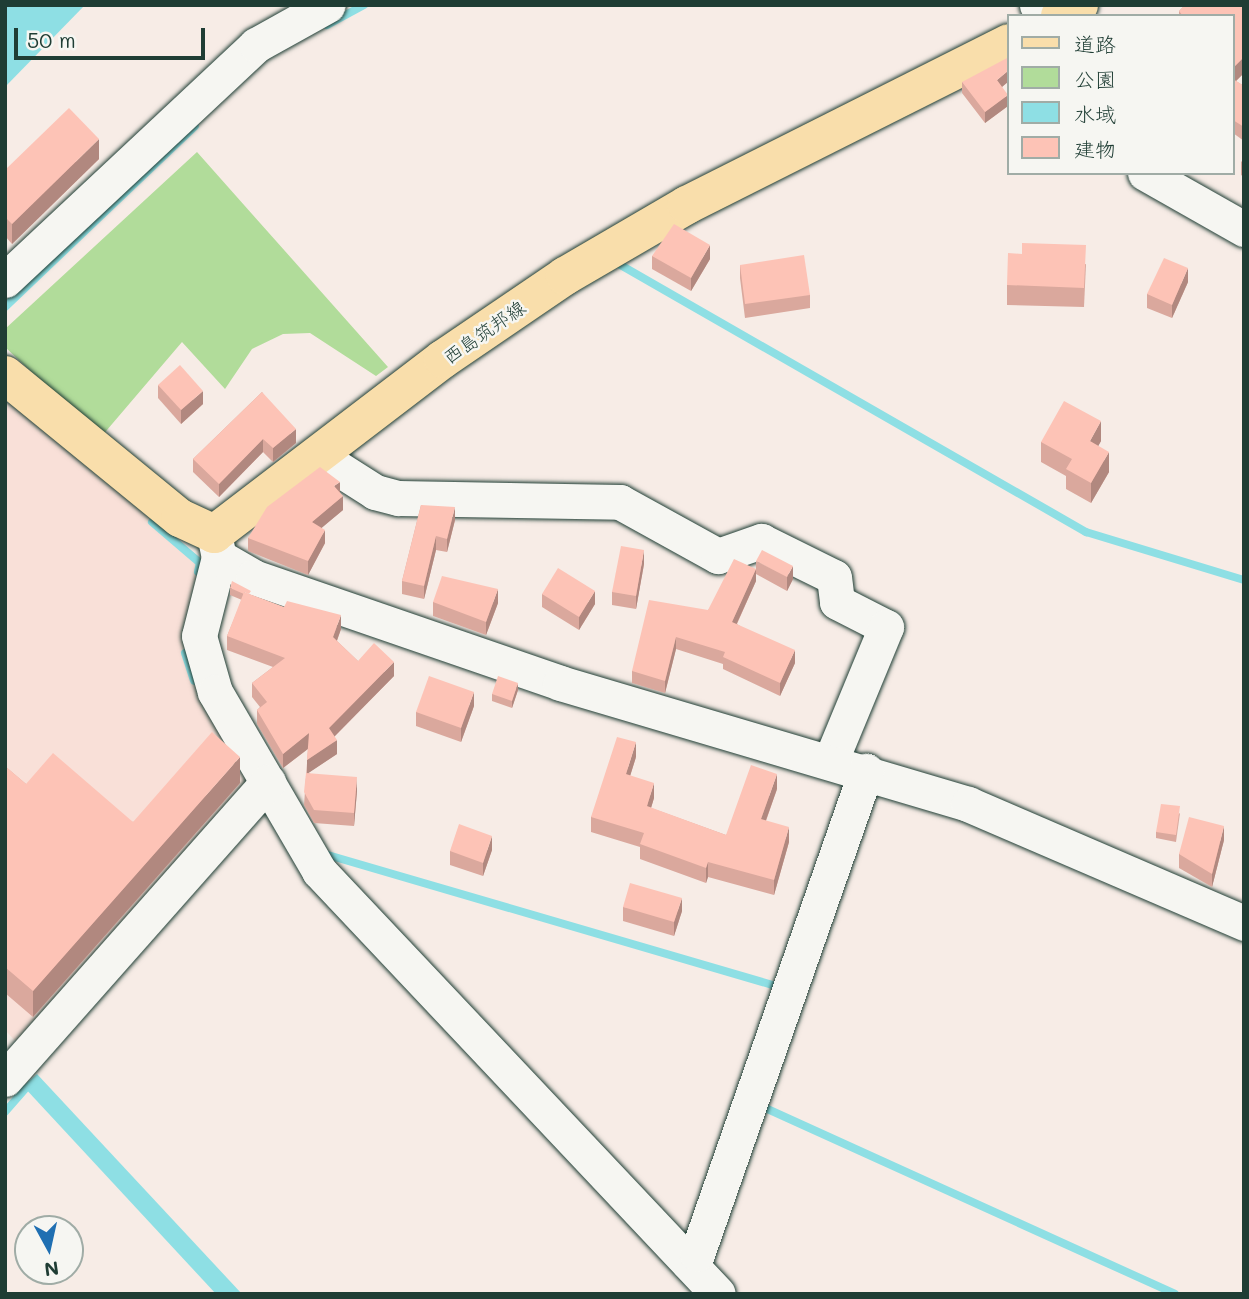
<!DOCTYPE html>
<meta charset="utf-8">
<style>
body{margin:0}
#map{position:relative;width:1249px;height:1299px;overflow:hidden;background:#f7ece6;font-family:Mali,"Klee One",sans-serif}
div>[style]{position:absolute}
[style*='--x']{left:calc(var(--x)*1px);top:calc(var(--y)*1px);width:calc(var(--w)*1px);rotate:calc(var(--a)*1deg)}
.built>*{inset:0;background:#f9e0d8}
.green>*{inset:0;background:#b1dc9a}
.water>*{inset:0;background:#8edfe4}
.stream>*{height:8px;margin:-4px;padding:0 4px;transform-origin:4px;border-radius:4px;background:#8edfe4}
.roads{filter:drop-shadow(0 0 2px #1f3d34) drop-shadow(0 0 2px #1f3d34)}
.minor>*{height:35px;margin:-17.5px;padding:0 17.5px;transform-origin:17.5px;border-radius:17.5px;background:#f6f6f2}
.major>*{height:38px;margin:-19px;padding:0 19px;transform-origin:19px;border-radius:19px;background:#f9deab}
.wall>*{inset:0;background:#daa89d}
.shaded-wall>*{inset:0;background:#b1887f}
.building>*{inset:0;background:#fdc3b6}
span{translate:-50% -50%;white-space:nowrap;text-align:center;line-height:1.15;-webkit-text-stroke:5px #f6f6f2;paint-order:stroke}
.street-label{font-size:19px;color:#1f3d34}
.frame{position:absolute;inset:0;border:7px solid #1f3d34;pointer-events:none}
.legend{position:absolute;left:1007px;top:14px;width:228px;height:161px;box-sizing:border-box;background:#f6f6f2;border:2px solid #a0aca6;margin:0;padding:9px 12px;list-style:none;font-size:21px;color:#1f3d34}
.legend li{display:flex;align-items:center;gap:14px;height:35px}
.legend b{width:35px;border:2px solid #a0aca6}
.north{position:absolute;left:14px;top:1215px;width:70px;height:70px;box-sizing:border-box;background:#f6f6f2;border:2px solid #a0aca6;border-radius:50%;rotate:172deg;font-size:19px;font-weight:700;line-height:28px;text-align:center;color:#1f3d34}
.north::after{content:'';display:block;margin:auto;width:24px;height:32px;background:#1f6fb2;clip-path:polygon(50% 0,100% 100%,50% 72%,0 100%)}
.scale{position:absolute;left:14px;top:28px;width:191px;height:32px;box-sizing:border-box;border:4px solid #1f3d34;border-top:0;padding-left:9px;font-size:21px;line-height:24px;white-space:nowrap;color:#1f3d34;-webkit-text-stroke:5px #f6f6f2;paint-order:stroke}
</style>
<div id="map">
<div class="built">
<div style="clip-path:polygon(5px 390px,203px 561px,188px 636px,251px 782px,20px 1046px,5px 1030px)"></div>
</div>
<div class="green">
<div style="clip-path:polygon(197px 152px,388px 367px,376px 376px,310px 333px,283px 334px,252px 349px,225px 389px,182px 342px,101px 437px,5px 347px,5px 329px)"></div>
</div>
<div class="water">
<div style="clip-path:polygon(5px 5px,85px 5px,5px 87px)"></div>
<div style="clip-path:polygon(37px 1074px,242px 1294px,216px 1294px,23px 1086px)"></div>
</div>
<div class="stream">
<div style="--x:327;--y:25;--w:42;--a:-28.4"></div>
<div style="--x:617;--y:263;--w:541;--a:29.84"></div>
<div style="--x:1086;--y:532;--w:165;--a:16.9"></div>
<div style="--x:5;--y:307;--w:262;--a:-43.6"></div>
<div style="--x:152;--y:522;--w:63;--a:40.5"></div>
<div style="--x:200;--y:563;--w:9;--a:103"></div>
<div style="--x:185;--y:653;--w:29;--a:72"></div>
<div style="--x:321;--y:853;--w:475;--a:16.3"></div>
<div style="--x:765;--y:1100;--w:7;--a:106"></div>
<div style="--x:763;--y:1107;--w:452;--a:24.4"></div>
<div style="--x:5;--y:1112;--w:30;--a:-49"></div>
</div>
<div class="roads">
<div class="minor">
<div style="--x:1037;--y:5;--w:13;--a:61"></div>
<div style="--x:1145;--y:173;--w:114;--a:29.5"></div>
<div style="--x:5;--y:280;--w:344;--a:-43.1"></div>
<div style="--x:256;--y:45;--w:82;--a:-29.1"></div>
<div style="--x:317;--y:455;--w:69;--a:32.5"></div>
<div style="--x:375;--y:492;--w:24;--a:15"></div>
<div style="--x:398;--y:498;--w:222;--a:1"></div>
<div style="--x:620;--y:502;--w:112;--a:28.9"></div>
<div style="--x:718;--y:556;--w:46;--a:-19.2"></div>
<div style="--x:761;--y:541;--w:81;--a:26.3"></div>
<div style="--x:834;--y:577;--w:25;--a:83"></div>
<div style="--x:837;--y:602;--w:55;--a:27"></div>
<div style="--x:886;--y:627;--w:144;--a:112.5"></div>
<div style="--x:214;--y:534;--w:24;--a:78"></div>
<div style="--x:219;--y:557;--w:81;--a:104.2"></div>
<div style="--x:199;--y:636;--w:58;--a:74.1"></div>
<div style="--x:215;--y:692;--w:207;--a:59.8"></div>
<div style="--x:319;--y:871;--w:581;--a:46.67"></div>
<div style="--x:219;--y:557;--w:39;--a:30"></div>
<div style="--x:253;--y:577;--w:325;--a:19"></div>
<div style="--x:560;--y:683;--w:426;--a:16.5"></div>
<div style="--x:968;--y:804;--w:301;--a:23.3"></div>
<div style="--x:5;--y:1079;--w:397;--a:-48.5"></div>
<div style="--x:688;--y:1262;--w:12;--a:-42"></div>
<div style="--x:697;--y:1254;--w:512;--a:-70.72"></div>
</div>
<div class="major">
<div style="--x:1060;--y:16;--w:22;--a:-30"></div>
<div style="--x:5;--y:375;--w:226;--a:39.3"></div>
<div style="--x:180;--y:518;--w:38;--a:25"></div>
<div style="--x:214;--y:534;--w:288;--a:-37.4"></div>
<div style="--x:443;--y:359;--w:148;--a:-34.2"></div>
<div style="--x:565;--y:276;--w:141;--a:-30.2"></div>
<div style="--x:687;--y:205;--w:360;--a:-26.7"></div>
</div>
</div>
<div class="wall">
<div style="clip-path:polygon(1183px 5px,1244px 5px,1244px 73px,1236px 81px,1244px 86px,1244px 141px,1233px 133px,1233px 16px,1179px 16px,1179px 11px,1184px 6px)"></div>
<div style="clip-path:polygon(1009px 81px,1002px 87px,1008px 106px,985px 123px,962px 93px,962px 82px)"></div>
<div style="clip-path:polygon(99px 159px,12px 244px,5px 236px,5px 170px)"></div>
<div style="clip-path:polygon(1244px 159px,1244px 177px,1241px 175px,1241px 162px)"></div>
<div style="clip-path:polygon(652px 256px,710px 259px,691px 291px,652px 269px)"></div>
<div style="clip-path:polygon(1086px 264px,1084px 307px,1007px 305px,1007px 285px)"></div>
<div style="clip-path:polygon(740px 265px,810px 295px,810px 308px,745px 318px,740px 278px)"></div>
<div style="clip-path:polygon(1188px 282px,1172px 318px,1147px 308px,1147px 294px)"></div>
<div style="clip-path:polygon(158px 385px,203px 404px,181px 424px,158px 398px)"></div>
<div style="clip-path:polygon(262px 392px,296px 443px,273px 462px,263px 452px,219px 497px,193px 472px,193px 459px)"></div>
<div style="clip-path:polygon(1101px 441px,1098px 446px,1109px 472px,1091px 503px,1066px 489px,1066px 476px,1041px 462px,1041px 442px)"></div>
<div style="clip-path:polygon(340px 492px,343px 510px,321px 528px,325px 543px,308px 575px,248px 551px,248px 538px)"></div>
<div style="clip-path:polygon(421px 505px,455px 520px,447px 552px,436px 550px,424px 599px,402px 594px,402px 581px)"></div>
<div style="clip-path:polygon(756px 561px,793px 579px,787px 591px,756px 574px,756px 581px,737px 624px,795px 663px,780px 696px,723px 669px,723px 664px,676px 649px,665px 693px,632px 683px,632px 671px,708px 610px,756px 569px)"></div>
<div style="clip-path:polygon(644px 564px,636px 609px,612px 605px,612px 592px)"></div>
<div style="clip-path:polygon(230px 588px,251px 595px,341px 629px,337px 641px,358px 661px,394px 676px,334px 737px,337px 754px,308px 773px,357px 791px,354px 826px,314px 823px,304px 805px,308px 749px,283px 768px,257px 724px,257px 710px,260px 707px,252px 697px,252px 683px,273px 667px,227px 650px,227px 636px,242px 600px,230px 595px)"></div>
<div style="clip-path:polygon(542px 594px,595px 604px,579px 630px,542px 607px)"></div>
<div style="clip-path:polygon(433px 602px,498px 603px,486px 635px,433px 616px)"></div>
<div style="clip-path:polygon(518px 690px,512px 708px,492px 701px,492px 694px)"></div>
<div style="clip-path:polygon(474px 706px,461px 742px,416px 726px,416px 712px)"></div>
<div style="clip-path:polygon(5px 743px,6px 767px,26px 784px,133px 822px,240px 783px,33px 1017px,5px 993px)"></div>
<div style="clip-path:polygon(636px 757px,630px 776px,654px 798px,651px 808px,726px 835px,777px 789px,766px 821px,789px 842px,774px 895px,708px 877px,706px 883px,640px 859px,640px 847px,591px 832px,591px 817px)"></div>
<div style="clip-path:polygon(1180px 813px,1176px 842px,1156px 838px,1156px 832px)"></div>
<div style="clip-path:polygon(1224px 840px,1212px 887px,1179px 868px,1179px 854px)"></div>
<div style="clip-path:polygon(492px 850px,483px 876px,450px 865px,450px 851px)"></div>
<div style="clip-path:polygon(623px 907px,682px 911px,674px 936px,623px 921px)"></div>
</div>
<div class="shaded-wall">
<div style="clip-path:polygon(1244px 57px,1244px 73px,1233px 84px,1233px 68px)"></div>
<div style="clip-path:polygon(1009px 70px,1009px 81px,997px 91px,997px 80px)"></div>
<div style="clip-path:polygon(1008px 95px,1008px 106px,985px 123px,985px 112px)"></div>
<div style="clip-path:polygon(99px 139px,99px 159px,12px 244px,12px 224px)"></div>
<div style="clip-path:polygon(710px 245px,710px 259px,691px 291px,691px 278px)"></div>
<div style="clip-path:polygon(1188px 268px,1188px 282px,1172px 318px,1172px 305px)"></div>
<div style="clip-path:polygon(203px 391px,203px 404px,181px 424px,181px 410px)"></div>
<div style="clip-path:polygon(1101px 421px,1101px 441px,1090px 461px,1090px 441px)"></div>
<div style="clip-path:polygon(296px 429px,296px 443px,273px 462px,273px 448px)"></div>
<div style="clip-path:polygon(263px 439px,263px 452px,219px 497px,219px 484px)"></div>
<div style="clip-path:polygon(1109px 452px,1109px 472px,1091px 503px,1091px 483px)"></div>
<div style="clip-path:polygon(340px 482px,340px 495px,334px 486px)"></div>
<div style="clip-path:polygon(343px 496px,343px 510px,312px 536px,312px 522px)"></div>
<div style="clip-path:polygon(455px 507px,455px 520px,447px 552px,447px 539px)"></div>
<div style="clip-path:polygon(325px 530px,325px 543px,308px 575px,308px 561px)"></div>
<div style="clip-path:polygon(436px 536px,436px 550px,424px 599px,424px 586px)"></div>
<div style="clip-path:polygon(644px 550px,644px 564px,636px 609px,636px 596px)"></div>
<div style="clip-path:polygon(793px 566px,793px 579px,787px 591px,787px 577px)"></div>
<div style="clip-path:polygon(756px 569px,756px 581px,732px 634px,732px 622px)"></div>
<div style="clip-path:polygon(498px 589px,498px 603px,486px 635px,486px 622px)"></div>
<div style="clip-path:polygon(595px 591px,595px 604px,579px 630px,579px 617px)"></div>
<div style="clip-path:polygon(341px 615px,341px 629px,333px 651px,333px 637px)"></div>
<div style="clip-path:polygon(676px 637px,676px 649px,665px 693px,665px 681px)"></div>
<div style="clip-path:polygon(795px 650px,795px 663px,780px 696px,780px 683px)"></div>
<div style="clip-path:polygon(394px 662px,394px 676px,329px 742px,329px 728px)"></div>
<div style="clip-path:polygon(518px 683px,518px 690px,512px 708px,512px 701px)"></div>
<div style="clip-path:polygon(474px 692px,474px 706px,461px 742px,461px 728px)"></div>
<div style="clip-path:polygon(309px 733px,309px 748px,283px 768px,283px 754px)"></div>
<div style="clip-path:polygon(337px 740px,337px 754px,307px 774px,307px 760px)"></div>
<div style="clip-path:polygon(636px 742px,636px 757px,626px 789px,626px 774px)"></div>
<div style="clip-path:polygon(6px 744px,6px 770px,5px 771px,5px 745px)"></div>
<div style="clip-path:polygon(240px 757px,240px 783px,33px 1017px,33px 991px)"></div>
<div style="clip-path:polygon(777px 774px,777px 789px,761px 834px,761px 819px)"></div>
<div style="clip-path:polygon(357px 777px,357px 791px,354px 826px,354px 813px)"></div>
<div style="clip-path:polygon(654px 783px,654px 798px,647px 821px,647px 806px)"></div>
<div style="clip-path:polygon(1224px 826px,1224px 840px,1212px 887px,1212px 874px)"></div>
<div style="clip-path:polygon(789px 827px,789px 842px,774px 895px,774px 880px)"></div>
<div style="clip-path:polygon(492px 836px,492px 850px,483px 876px,483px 863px)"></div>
<div style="clip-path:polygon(708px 862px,708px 877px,706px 883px,706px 868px)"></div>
<div style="clip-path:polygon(682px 898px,682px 911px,674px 936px,674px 922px)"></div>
</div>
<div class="building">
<div style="clip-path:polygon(1185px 5px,1244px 5px,1244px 57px,1233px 68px,1233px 16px,1183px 16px,1179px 11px)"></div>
<div style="clip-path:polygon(1009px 57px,1009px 70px,997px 80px,1008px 95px,985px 112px,962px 82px)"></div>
<div style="clip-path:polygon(1233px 79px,1244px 86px,1244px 127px,1233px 120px)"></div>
<div style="clip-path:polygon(69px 108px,99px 139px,12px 224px,5px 217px,5px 170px)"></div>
<div style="clip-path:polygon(674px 224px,710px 245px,691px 278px,652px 256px)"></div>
<div style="clip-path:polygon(1022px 243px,1086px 245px,1084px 288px,1007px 285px,1008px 253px,1022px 254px)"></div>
<div style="clip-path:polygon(804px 255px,810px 295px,745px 304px,740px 265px)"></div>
<div style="clip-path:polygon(1164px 258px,1188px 268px,1172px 305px,1147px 294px)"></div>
<div style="clip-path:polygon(180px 365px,203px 391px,181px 410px,158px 385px)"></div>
<div style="clip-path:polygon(262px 392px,296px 429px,273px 448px,263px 439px,219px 484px,193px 459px)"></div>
<div style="clip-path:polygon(1064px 401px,1101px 421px,1090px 441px,1109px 452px,1091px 483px,1066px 469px,1072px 459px,1041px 442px)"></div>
<div style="clip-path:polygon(320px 467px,340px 482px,334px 486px,343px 496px,312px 522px,325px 530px,308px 561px,248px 538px,267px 507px)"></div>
<div style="clip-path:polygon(421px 505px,455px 507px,447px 539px,436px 536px,424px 586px,402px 581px)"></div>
<div style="clip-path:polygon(621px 546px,644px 550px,636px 596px,612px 592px)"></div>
<div style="clip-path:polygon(762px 550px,793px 566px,787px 577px,756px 561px)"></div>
<div style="clip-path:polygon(734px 559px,756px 569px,732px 622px,795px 650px,780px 683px,723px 657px,725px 652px,676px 637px,665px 681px,632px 671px,649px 600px,708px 610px)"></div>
<div style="clip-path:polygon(558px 568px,595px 591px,579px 617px,542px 594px)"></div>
<div style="clip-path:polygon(442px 576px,498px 589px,486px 622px,433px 602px)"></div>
<div style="clip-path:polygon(232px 581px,251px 591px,249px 594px,244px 592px,244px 594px,230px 588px)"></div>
<div style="clip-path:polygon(244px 592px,284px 607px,287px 601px,341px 615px,333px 637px,358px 661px,374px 643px,394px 662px,329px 728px,337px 740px,307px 760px,309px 733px,283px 754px,257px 710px,267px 702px,252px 683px,285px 658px,227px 636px)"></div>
<div style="clip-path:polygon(429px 676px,474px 692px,461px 728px,416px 712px)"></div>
<div style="clip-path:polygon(498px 676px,518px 683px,512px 701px,492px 694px)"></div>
<div style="clip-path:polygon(212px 732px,240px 757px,33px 991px,5px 967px,5px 766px,26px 784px,53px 753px,133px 822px)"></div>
<div style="clip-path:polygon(617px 737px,636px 742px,626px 774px,654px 783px,647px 806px,726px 835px,751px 765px,777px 774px,761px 819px,789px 827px,774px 880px,708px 862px,706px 868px,640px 844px,644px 833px,591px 817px)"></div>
<div style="clip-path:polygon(306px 773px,357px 777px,354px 813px,314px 810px,304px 792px)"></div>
<div style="clip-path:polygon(1161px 804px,1180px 806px,1176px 835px,1156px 832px)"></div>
<div style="clip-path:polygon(1189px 817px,1224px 826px,1212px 874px,1179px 854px)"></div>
<div style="clip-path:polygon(459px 824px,492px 836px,483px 863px,450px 851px)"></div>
<div style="clip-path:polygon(630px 883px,682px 898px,674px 922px,623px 907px)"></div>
</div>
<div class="street-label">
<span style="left:484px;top:332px;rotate:-35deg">西島筑邦線</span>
</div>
<div class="frame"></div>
<ul class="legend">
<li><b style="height:9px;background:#f9deab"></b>道路</li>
<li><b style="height:19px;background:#b1dc9a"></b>公園</li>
<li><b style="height:19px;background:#8edfe4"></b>水域</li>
<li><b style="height:19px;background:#fdc3b6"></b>建物</li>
</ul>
<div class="north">N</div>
<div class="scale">50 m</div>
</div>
